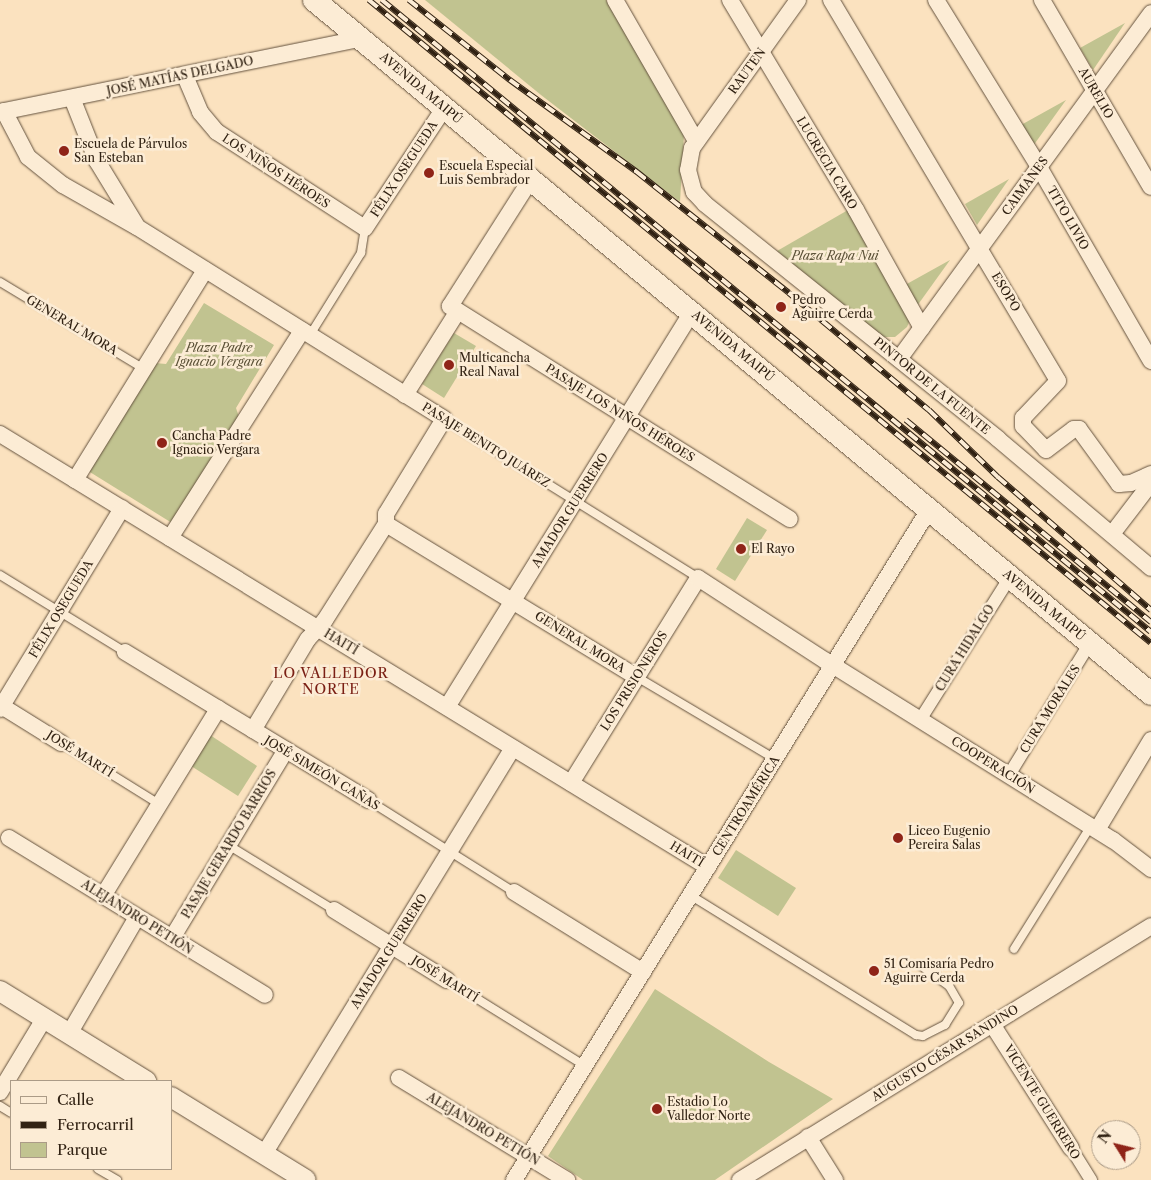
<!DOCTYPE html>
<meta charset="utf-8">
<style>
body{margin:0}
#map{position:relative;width:1151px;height:1180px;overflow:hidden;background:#fbe2bf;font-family:"Libre Caslon Text",serif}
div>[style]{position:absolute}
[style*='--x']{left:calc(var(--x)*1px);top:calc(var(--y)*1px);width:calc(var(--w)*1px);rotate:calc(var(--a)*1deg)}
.green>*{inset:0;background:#c1c390}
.roads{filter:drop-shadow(0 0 1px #64523e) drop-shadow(0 0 1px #64523e)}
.service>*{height:8px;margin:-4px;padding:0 4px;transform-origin:4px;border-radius:4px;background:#fcecd5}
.pedestrian>*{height:12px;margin:-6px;padding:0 6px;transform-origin:6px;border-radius:6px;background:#fcecd5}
.minor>*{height:16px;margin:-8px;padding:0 8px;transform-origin:8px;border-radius:8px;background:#fcecd5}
.tertiary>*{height:20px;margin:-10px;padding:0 10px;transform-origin:10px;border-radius:10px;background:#fcecd5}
.secondary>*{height:22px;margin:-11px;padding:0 11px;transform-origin:11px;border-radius:11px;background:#fcecd5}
.rail>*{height:5.5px;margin-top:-2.75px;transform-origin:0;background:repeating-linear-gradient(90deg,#fcecd5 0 11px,#312213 0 22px);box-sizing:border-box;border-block:1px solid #312213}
.dots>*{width:14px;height:14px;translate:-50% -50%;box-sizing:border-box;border:2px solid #fcecd5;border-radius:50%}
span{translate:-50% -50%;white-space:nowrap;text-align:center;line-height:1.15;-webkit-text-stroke:5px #fcecd5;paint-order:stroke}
.street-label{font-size:12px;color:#312213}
.poi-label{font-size:12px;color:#312213}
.left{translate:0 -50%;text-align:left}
.park-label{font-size:12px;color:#5c5238;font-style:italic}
.neighbourhood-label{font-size:14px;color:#7a1f14;letter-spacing:1px}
.legend{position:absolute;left:10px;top:1080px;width:162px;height:90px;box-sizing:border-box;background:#fcecd5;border:1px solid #ab9b87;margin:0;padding:6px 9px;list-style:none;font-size:15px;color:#312213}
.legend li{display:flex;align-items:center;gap:10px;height:25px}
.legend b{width:25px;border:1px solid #ab9b87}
.north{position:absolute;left:1091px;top:1120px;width:50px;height:50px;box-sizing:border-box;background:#fcecd5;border:1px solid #ab9b87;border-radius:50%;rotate:306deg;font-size:14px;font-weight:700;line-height:20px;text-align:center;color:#312213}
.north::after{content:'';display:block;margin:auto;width:18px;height:22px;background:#8f2418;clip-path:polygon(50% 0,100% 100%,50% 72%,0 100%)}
</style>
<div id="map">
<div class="green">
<div style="clip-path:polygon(425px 0,606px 0,684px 134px,680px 202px,541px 95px)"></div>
<div style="clip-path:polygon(1125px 23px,1093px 70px,1080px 48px)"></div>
<div style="clip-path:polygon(1066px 100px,1033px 146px,1021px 125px)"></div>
<div style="clip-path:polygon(1009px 179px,977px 225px,965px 204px)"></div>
<div style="clip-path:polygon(848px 210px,910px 320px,907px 327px,895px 337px,883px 337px,777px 251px)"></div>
<div style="clip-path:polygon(950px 260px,917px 306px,905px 285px)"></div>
<div style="clip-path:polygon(204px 303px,274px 345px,236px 408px,239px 417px,172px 523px,85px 469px,155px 363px,166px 364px)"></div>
<div style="clip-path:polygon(454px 333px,476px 346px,444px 398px,422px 384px)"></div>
<div style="clip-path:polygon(747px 518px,767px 530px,735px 581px,716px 569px)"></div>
<div style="clip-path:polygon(207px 733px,257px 766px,238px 796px,188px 764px)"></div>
<div style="clip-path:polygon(736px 850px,796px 888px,778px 916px,718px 878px)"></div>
<div style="clip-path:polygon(655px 989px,769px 1062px,833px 1099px,715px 1180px,583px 1180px,548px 1156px)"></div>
</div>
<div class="roads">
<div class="service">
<div style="--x:0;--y:282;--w:168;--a:31.1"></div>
<div style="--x:310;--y:335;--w:97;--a:-58.1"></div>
<div style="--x:361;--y:253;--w:25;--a:-81"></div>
<div style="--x:444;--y:419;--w:300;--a:32"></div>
<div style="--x:0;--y:575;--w:147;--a:31.6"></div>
<div style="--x:637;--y:677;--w:161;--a:30.7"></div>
<div style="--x:61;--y:743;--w:115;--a:31.9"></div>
<div style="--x:368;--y:800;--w:173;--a:32.2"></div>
<div style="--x:228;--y:845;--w:124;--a:31.5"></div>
<div style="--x:690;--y:895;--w:266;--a:31.8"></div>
<div style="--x:916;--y:1035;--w:7;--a:8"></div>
<div style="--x:923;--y:1036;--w:25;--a:-27"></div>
<div style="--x:945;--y:1025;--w:26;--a:-58"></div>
<div style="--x:959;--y:1003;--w:20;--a:-120"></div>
<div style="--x:949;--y:986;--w:34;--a:-144"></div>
<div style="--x:1014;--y:949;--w:145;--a:-58"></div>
<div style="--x:447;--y:980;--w:163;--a:31.9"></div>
<div style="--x:0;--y:1106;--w:13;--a:32"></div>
<div style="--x:98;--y:1169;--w:22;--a:30"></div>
</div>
<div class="pedestrian">
<div style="--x:920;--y:720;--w:169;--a:-57.8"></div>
<div style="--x:1009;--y:775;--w:155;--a:-58.5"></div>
<div style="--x:1071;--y:1148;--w:38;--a:58"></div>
</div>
<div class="minor">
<div style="--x:615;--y:0;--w:163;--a:60.1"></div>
<div style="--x:730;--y:0;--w:245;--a:59"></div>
<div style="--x:856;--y:210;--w:135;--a:60.8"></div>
<div style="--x:798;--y:0;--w:182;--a:125.6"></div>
<div style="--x:692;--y:148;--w:22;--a:100"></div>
<div style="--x:688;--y:170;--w:23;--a:75"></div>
<div style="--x:694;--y:192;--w:16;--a:47"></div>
<div style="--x:705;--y:204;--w:376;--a:38.7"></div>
<div style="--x:998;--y:439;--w:200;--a:40.1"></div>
<div style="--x:831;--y:0;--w:443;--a:59.2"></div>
<div style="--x:1058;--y:381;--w:51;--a:133.4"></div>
<div style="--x:1023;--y:418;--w:8;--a:90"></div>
<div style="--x:1023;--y:426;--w:33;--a:46"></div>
<div style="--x:1046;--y:450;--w:35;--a:-37"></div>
<div style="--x:1074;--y:429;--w:5;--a:0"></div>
<div style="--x:1079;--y:429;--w:68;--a:54"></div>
<div style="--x:1119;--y:484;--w:12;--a:-5"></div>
<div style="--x:1131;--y:483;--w:22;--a:-24"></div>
<div style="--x:936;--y:0;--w:196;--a:58.3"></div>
<div style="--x:1039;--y:167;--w:224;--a:60"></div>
<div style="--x:1042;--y:0;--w:216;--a:59.8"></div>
<div style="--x:185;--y:76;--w:39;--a:67"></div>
<div style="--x:200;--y:112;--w:26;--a:50"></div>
<div style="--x:217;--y:132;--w:176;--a:33"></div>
<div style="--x:365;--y:228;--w:144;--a:-56.6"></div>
<div style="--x:72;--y:98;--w:68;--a:68.4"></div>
<div style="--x:97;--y:161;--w:75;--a:58.6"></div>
<div style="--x:4;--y:111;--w:52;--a:62.4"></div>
<div style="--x:28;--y:157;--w:45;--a:38.7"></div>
<div style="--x:63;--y:185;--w:85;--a:29.6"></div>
<div style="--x:137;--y:227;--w:362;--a:32"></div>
<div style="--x:444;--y:419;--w:111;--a:121.4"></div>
<div style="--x:386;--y:514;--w:10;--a:90"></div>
<div style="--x:0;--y:112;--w:367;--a:-11.5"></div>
<div style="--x:531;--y:179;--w:151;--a:122.5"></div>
<div style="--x:450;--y:306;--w:401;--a:32.1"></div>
<div style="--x:899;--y:359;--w:428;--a:-53.9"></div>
<div style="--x:405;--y:395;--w:99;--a:-57.8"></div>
<div style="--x:0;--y:434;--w:830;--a:31.45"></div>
<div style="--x:75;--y:480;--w:247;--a:-58.2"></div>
<div style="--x:386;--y:524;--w:294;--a:31.4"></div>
<div style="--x:1112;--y:534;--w:64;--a:-52.6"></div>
<div style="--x:170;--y:538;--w:246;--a:-57.5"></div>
<div style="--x:125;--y:652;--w:285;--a:31.3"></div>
<div style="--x:0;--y:705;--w:72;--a:31.9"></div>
<div style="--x:447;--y:707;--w:465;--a:-58.2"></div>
<div style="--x:0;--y:709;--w:235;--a:-58.7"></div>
<div style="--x:253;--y:730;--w:106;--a:-58.9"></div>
<div style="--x:308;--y:639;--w:25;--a:-48"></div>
<div style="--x:325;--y:620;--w:114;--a:-57.6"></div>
<div style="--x:571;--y:783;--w:241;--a:-58.2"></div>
<div style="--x:698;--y:578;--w:153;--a:33"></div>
<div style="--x:826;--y:661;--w:338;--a:32"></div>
<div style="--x:1113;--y:840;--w:48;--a:37.3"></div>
<div style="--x:1097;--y:830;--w:105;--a:-59"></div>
<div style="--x:9;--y:838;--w:300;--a:31.5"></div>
<div style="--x:514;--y:892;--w:152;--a:31.8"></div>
<div style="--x:103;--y:896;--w:220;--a:-58.4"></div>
<div style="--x:334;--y:910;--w:133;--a:31.8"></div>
<div style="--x:172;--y:938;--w:220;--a:-58.8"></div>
<div style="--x:992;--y:1024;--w:147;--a:57.5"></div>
<div style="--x:69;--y:1034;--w:135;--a:-59.8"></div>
<div style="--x:399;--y:1078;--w:197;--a:31.3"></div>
<div style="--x:0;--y:1092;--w:85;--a:-58.9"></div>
<div style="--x:808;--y:1137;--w:51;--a:57.9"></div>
<div style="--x:264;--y:1154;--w:476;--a:-58.5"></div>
<div style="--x:514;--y:1180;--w:790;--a:-58.24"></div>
<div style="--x:740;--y:1180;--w:483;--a:-31.7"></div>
</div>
<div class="tertiary">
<div style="--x:0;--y:991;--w:172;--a:31.7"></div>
<div style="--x:171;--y:1097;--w:158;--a:31.6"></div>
</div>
<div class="secondary">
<div style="--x:314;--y:0;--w:1087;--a:39.66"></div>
</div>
</div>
<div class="rail">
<div style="--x:369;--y:0;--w:1012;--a:39.43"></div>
<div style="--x:382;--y:0;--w:995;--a:39.41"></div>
<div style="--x:409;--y:0;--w:129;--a:38.4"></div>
<div style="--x:510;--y:80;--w:157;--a:35.9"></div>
<div style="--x:637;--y:172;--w:194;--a:38.5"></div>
<div style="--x:789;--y:293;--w:182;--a:39.9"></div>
<div style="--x:929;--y:410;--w:96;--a:44.2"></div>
<div style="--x:998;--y:477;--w:203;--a:41"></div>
<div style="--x:906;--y:420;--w:318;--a:39.5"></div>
</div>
<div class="dots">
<div style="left:64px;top:151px;background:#8f2418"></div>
<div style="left:429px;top:173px;background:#8f2418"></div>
<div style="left:781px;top:307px;background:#8f2418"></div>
<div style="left:449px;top:365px;background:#8f2418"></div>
<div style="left:162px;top:443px;background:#8f2418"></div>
<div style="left:741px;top:549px;background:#8f2418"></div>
<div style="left:898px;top:838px;background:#8f2418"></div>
<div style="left:874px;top:971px;background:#8f2418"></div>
<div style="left:657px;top:1109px;background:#8f2418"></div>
</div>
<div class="street-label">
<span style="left:747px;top:71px;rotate:-54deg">RAUTEN</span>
<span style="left:180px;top:76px;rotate:-12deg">JOSÉ MATÍAS DELGADO</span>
<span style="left:421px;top:88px;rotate:40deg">AVENIDA MAIPÚ</span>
<span style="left:1096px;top:93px;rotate:60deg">AURELIO</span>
<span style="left:827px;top:163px;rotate:59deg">LUCRECIA CARO</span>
<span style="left:404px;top:169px;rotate:-57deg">FÉLIX OSEGUEDA</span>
<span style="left:276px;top:171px;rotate:33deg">LOS NIÑOS HÉROES</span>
<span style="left:1025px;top:186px;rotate:-54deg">CAIMANES</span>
<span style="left:1068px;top:218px;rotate:60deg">TITO LIVIO</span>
<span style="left:1006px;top:292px;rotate:59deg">ESOPO</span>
<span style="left:72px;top:325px;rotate:31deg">GENERAL MORA</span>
<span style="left:733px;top:346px;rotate:40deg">AVENIDA MAIPÚ</span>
<span style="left:932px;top:386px;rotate:39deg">PINTOR DE LA FUENTE</span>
<span style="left:620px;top:413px;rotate:32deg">PASAJE LOS NIÑOS HÉROES</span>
<span style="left:486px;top:445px;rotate:32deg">PASAJE BENITO JUÁREZ</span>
<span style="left:570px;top:510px;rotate:-58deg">AMADOR GUERRERO</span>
<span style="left:1044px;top:605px;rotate:40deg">AVENIDA MAIPÚ</span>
<span style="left:61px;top:609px;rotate:-59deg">FÉLIX OSEGUEDA</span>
<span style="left:341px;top:642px;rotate:31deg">HAITÍ</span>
<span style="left:580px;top:642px;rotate:32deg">GENERAL MORA</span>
<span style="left:965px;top:648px;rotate:-58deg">CURA HIDALGO</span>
<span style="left:634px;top:681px;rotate:-58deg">LOS PRISIONEROS</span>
<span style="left:1050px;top:709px;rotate:-58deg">CURA MORALES</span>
<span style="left:80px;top:754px;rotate:32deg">JOSÉ MARTÍ</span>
<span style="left:993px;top:765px;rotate:32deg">COOPERACIÓN</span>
<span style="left:322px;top:773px;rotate:31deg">JOSÉ SIMEÓN CAÑAS</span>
<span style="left:746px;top:806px;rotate:-58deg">CENTROAMÉRICA</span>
<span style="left:229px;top:844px;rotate:-59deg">PASAJE GERARDO BARRIOS</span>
<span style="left:687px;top:854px;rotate:31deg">HAITÍ</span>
<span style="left:137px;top:917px;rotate:32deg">ALEJANDRO PETIÓN</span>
<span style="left:389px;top:951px;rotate:-58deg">AMADOR GUERRERO</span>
<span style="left:445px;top:979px;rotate:32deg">JOSÉ MARTÍ</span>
<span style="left:945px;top:1053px;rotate:-32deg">AUGUSTO CÉSAR SANDINO</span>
<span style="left:1042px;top:1102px;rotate:58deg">VICENTE GUERRERO</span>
<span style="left:483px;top:1129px;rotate:31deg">ALEJANDRO PETIÓN</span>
</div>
<div class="poi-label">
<span class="left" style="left:74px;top:151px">Escuela de Párvulos<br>San Esteban</span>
<span class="left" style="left:439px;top:173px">Escuela Especial<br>Luis Sembrador</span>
<span class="left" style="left:792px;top:307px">Pedro<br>Aguirre Cerda</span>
<span class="left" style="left:459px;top:365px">Multicancha<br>Real Naval</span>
<span class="left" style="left:172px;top:443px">Cancha Padre<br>Ignacio Vergara</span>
<span class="left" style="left:751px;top:549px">El Rayo</span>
<span class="left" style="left:908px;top:838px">Liceo Eugenio<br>Pereira Salas</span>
<span class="left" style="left:884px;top:971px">51 Comisaría Pedro<br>Aguirre Cerda</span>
<span class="left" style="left:667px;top:1109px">Estadio Lo<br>Valledor Norte</span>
</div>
<div class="park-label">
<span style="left:835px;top:256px">Plaza Rapa Nui</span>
<span style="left:219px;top:355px">Plaza Padre<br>Ignacio Vergara</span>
</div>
<div class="neighbourhood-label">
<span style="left:331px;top:681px">LO VALLEDOR<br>NORTE</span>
</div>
<ul class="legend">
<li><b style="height:6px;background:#fcecd5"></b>Calle</li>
<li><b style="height:6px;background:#312213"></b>Ferrocarril</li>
<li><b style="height:14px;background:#c1c390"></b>Parque</li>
</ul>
<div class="north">N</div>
</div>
